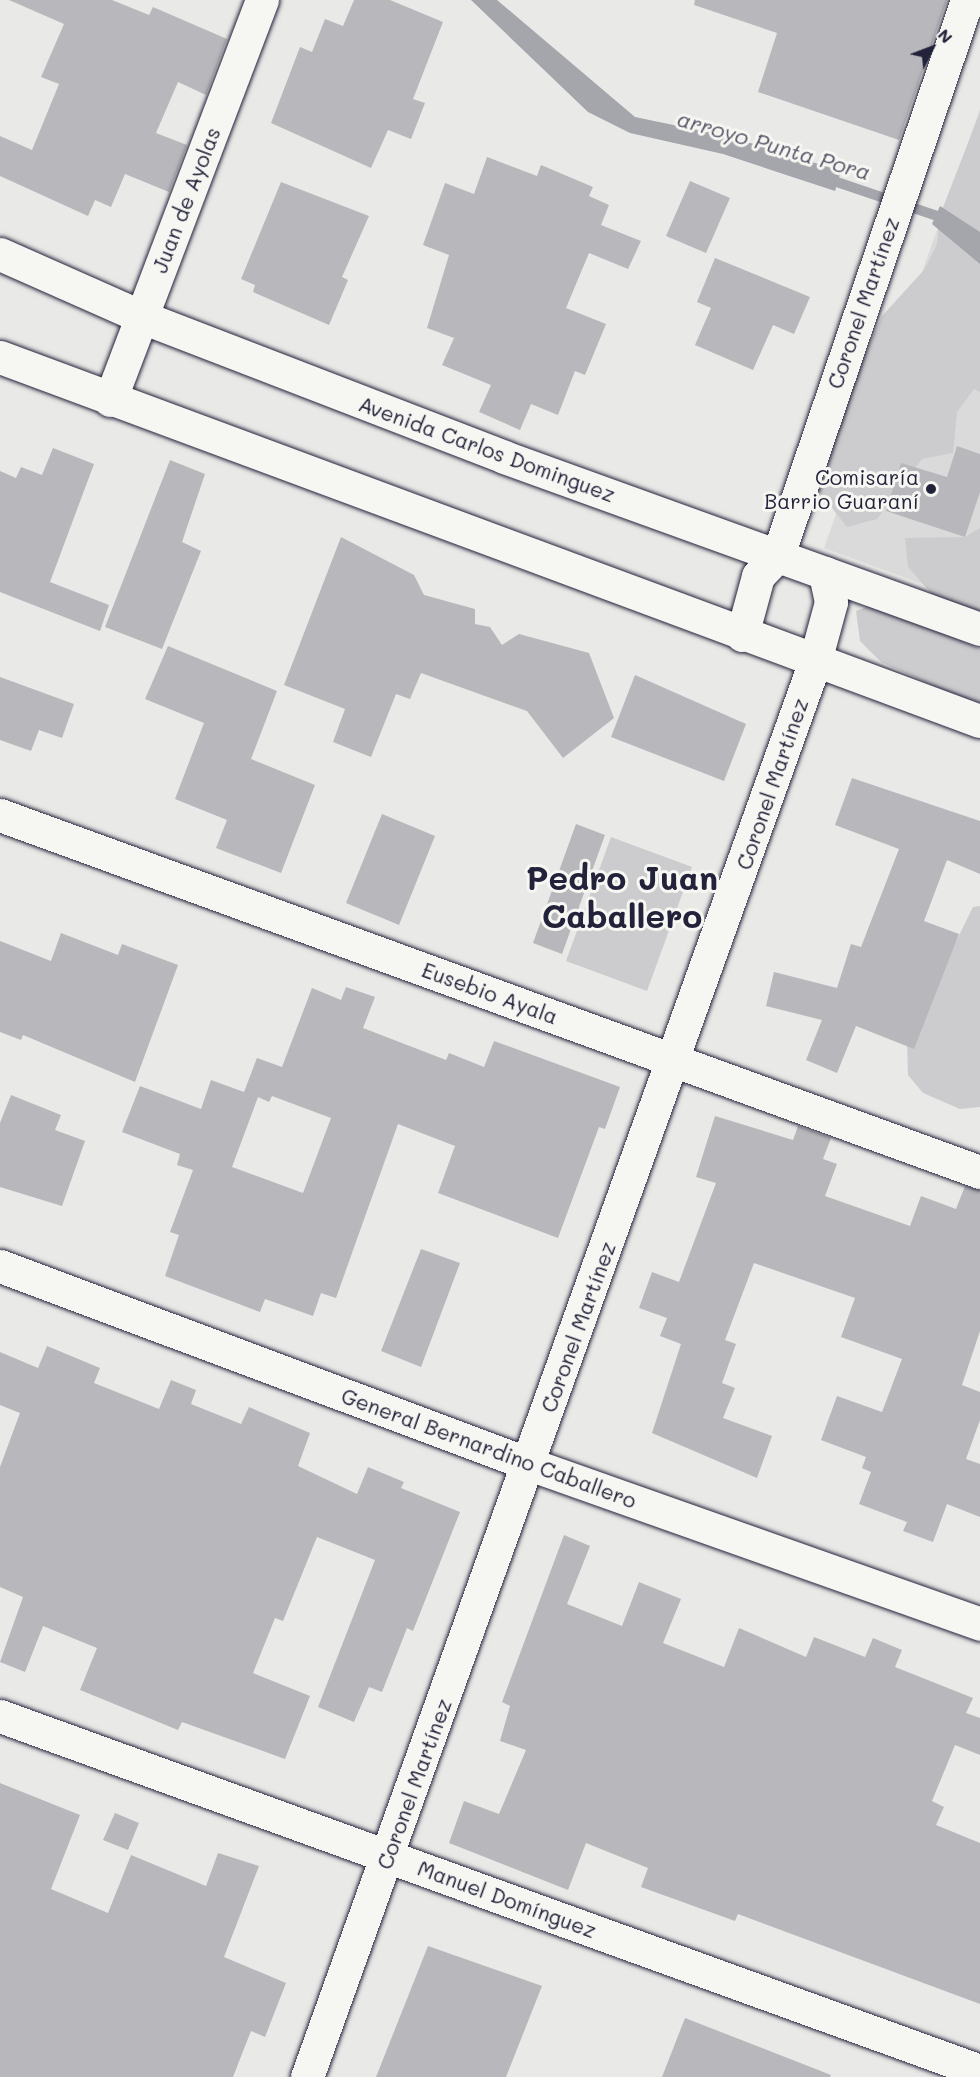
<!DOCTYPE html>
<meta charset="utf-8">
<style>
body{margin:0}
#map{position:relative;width:980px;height:2077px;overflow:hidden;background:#e9e9e7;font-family:Mali,sans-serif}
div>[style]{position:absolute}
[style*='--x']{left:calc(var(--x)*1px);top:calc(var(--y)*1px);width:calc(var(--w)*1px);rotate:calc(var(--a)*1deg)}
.built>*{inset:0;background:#dadada}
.green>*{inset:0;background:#ccccce}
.water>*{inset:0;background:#a5a5ac}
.stream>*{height:10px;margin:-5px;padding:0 5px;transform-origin:5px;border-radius:5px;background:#a5a5ac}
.building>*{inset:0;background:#b8b8bc}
.roads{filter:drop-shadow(0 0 2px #22223b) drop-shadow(0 0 2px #22223b)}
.street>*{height:33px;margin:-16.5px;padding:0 16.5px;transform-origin:16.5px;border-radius:16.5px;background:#f6f6f2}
.secondary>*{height:33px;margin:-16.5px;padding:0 16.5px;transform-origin:16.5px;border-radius:16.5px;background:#f6f6f2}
.dots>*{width:16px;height:16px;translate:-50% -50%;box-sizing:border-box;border:3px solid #f6f6f2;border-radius:50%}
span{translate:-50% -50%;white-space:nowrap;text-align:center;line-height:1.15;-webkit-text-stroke:6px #f6f6f2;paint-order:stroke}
.street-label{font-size:21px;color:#22223b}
.poi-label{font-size:21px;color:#22223b}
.right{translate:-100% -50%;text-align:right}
.water-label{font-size:22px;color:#565668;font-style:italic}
.town-label{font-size:33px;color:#22223b;font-weight:700}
.north{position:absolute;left:902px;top:18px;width:60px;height:60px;-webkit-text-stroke:4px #f6f6f2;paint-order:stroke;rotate:48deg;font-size:16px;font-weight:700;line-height:24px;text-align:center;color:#22223b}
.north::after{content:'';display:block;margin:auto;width:21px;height:27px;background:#22223b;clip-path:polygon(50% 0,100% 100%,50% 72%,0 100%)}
</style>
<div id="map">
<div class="built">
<div style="clip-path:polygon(980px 109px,980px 605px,824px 548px)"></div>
</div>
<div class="green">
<div style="clip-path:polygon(980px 112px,980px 392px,974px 389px,957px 412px,953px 453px,922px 459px,877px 519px,847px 527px,810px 480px,882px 316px,924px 270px,937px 244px,940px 215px)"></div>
<div style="clip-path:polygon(980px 528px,980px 623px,931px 593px,908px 567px,905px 538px,965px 537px)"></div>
<div style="clip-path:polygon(875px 604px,980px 649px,980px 713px,967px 701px,881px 662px,860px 641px,856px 611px)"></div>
<div style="clip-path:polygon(611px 837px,692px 867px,647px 991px,566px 961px)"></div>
<div style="clip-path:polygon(980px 906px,980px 1107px,960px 1109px,923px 1093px,908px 1075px,907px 1041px,973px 907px)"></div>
</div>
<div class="water">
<div style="clip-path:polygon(471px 0,497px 0,635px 117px,731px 137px,841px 171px,835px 191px,723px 154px,630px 133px,588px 112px)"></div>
<div style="clip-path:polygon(940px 206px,980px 232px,980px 264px,932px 224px)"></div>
</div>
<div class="stream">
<div style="--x:825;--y:178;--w:131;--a:18.7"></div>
</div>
<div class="building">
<div style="clip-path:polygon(9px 0,112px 0,149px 15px,153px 7px,227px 39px,206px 95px,178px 82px,156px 133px,187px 145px,169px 192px,125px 174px,111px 207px,95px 200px,88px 216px,0 176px,0 136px,32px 150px,59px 84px,41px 77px,64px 24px)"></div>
<div style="clip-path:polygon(354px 0,390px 0,443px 22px,413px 99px,425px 103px,411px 139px,388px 130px,371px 168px,271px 123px,300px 47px,312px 52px,325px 19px,343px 26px)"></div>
<div style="clip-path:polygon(695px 0,947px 0,899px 140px,758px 92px,777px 33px,694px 5px)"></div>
<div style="clip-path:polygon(487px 157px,537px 176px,541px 165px,593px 187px,589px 196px,609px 205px,601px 225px,641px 241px,628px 269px,589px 253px,566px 308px,606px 324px,585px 375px,575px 371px,558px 415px,531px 404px,520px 430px,479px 412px,491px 385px,442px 365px,454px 338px,427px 328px,449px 255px,423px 245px,445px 183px,474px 194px)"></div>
<div style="clip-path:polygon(690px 181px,730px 198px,706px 253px,666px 236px)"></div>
<div style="clip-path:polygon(281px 182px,369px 216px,342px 277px,348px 280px,329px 325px,253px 292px,255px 285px,241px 279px)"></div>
<div style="clip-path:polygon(715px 258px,810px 297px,794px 334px,773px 325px,753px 370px,695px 345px,711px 308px,697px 302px)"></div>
<div style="clip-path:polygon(957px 446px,980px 454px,980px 492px,965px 537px,886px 511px,901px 463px,947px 477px)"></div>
<div style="clip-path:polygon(53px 448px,94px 464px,50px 582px,109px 605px,100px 631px,0 592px,0 471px,16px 478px,21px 467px,42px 475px)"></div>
<div style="clip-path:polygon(170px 460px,205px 474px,182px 542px,201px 551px,162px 649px,105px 627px)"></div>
<div style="clip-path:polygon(341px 537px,414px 575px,424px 595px,475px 609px,475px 624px,490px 627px,502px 645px,519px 634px,589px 653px,614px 718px,563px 758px,527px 711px,421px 673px,410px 699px,396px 694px,371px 757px,333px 742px,345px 709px,284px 685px)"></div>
<div style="clip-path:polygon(168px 646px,277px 691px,251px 759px,315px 785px,281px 873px,216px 848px,227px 820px,175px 799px,204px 723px,145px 699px)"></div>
<div style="clip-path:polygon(635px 675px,746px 724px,724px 781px,611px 737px)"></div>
<div style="clip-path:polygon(0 677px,74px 704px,62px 738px,39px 730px,31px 751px,0 740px)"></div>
<div style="clip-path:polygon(852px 778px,980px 821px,980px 874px,947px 860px,924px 921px,959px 934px,914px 1049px,856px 1026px,837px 1073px,806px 1060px,822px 1020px,766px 1006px,774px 972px,837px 988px,851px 944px,861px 947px,899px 849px,835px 825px)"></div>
<div style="clip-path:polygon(382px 814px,435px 836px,399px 925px,346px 903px)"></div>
<div style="clip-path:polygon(576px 824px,605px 835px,562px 954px,533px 943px)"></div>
<div style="clip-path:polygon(61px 933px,118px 955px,122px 944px,178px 965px,135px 1082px,23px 1035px,21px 1040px,0 1032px,0 941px,51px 961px)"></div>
<div style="clip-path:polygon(evenodd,346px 987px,375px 997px,363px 1028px,446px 1060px,449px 1053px,484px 1067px,494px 1041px,620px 1087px,605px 1129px,599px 1127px,558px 1238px,438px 1193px,455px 1146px,398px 1124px,336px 1298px,321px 1293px,313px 1316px,265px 1299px,260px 1312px,165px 1276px,179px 1235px,170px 1232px,193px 1170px,177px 1165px,180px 1154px,122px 1132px,140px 1086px,201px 1109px,211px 1080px,244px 1092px,257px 1058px,282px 1067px,312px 988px,341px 1000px,346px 987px,272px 1096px,331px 1118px,303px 1193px,232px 1167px,258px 1097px,269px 1102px,272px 1096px)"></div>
<div style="clip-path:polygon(11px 1095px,61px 1115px,55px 1130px,85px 1141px,62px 1206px,0 1187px,0 1123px)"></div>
<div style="clip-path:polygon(715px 1116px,793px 1140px,798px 1126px,831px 1138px,823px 1159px,837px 1164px,825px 1196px,910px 1226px,921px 1196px,956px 1209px,965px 1186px,980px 1190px,980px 1331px,962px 1385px,980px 1392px,980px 1420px,966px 1459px,980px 1464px,980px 1517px,947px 1504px,933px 1542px,903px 1531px,907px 1522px,859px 1504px,871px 1472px,862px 1468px,866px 1457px,821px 1440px,837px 1396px,882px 1412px,902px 1359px,841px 1337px,855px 1298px,754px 1263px,725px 1340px,736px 1344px,722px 1383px,735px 1388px,723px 1418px,772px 1436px,757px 1478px,652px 1433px,681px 1344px,660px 1336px,667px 1318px,639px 1308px,652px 1272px,679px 1282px,716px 1183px,696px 1177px)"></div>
<div style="clip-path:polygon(421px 1249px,460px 1263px,421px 1367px,381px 1351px)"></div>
<div style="clip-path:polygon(47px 1346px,100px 1368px,94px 1383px,159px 1409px,171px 1380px,196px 1390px,191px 1404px,241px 1424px,249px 1407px,310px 1433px,298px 1466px,357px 1494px,368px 1467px,404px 1482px,401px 1488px,460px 1512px,413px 1631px,407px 1628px,382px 1692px,369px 1687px,354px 1722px,318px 1707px,375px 1560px,317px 1537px,283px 1621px,275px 1618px,253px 1673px,310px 1696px,285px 1759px,182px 1722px,178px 1730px,80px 1690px,97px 1648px,43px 1626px,25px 1672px,0 1662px,23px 1597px,0 1587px,0 1467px,20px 1413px,0 1405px,0 1352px,38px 1368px)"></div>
<div style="clip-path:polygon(564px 1535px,590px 1546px,567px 1604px,622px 1626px,639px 1582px,681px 1599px,663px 1643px,724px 1667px,739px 1628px,806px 1657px,814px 1637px,865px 1657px,873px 1638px,902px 1650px,895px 1667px,973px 1698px,966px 1713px,980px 1718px,980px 1755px,955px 1745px,932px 1801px,944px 1807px,936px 1825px,980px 1843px,980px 2004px,738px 1914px,735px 1921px,641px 1887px,648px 1868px,586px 1843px,568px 1890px,449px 1843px,464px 1801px,499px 1814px,526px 1750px,500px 1741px,510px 1706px,502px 1702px)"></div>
<div style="clip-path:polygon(0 1783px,80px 1815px,51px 1889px,108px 1913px,131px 1855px,206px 1886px,218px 1853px,259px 1866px,224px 1957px,286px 1983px,265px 2037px,251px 2031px,233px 2077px,0 2077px)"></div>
<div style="clip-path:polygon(115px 1813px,139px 1823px,128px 1850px,103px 1840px)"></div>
<div style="clip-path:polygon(428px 1946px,542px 1986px,506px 2077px,376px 2077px)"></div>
<div style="clip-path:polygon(685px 2018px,831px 2075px,830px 2077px,662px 2077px)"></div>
</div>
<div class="roads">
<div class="street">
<div style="--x:110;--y:400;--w:428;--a:-69.2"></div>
<div style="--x:742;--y:635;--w:61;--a:-74.8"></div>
<div style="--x:758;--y:576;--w:29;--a:-46"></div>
<div style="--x:778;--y:555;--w:586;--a:-71.19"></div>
<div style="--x:0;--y:815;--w:1043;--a:20.02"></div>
<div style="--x:0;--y:1266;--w:565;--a:20.52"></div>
<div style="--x:529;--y:1464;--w:479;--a:19.5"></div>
<div style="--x:0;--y:1716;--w:1042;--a:19.91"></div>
<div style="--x:307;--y:2077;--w:1504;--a:-70.26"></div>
<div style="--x:815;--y:661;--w:61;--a:-74.8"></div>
<div style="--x:831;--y:602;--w:30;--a:-102"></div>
</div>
<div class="secondary">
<div style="--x:0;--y:254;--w:155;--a:23.9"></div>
<div style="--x:142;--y:317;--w:388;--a:21.1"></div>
<div style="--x:504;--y:457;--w:506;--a:19.87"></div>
<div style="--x:0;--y:357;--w:1045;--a:20.38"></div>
</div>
</div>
<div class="dots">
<div style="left:931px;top:489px;background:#22223b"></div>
</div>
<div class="street-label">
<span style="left:186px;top:200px;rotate:-69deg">Juan de Ayolas</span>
<span style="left:863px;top:303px;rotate:-71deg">Coronel Martínez</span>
<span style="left:487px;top:449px;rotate:20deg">Avenida Carlos Dominguez</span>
<span style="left:772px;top:784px;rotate:-71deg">Coronel Martínez</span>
<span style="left:490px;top:993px;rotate:20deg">Eusebio Ayala</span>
<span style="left:578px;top:1327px;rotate:-70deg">Coronel Martínez</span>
<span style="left:489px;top:1448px;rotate:20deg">General Bernardino Caballero</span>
<span style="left:414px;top:1784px;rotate:-70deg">Coronel Martínez</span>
<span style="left:507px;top:1899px;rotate:20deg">Manuel Domínguez</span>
</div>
<div class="poi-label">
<span class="right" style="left:919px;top:489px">Comisaría<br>Barrio Guaraní</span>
</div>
<div class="water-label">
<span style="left:774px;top:145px;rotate:16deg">arroyo Punta Pora</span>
</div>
<div class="town-label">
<span style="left:622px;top:896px">Pedro Juan<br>Caballero</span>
</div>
<div class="north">N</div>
</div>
